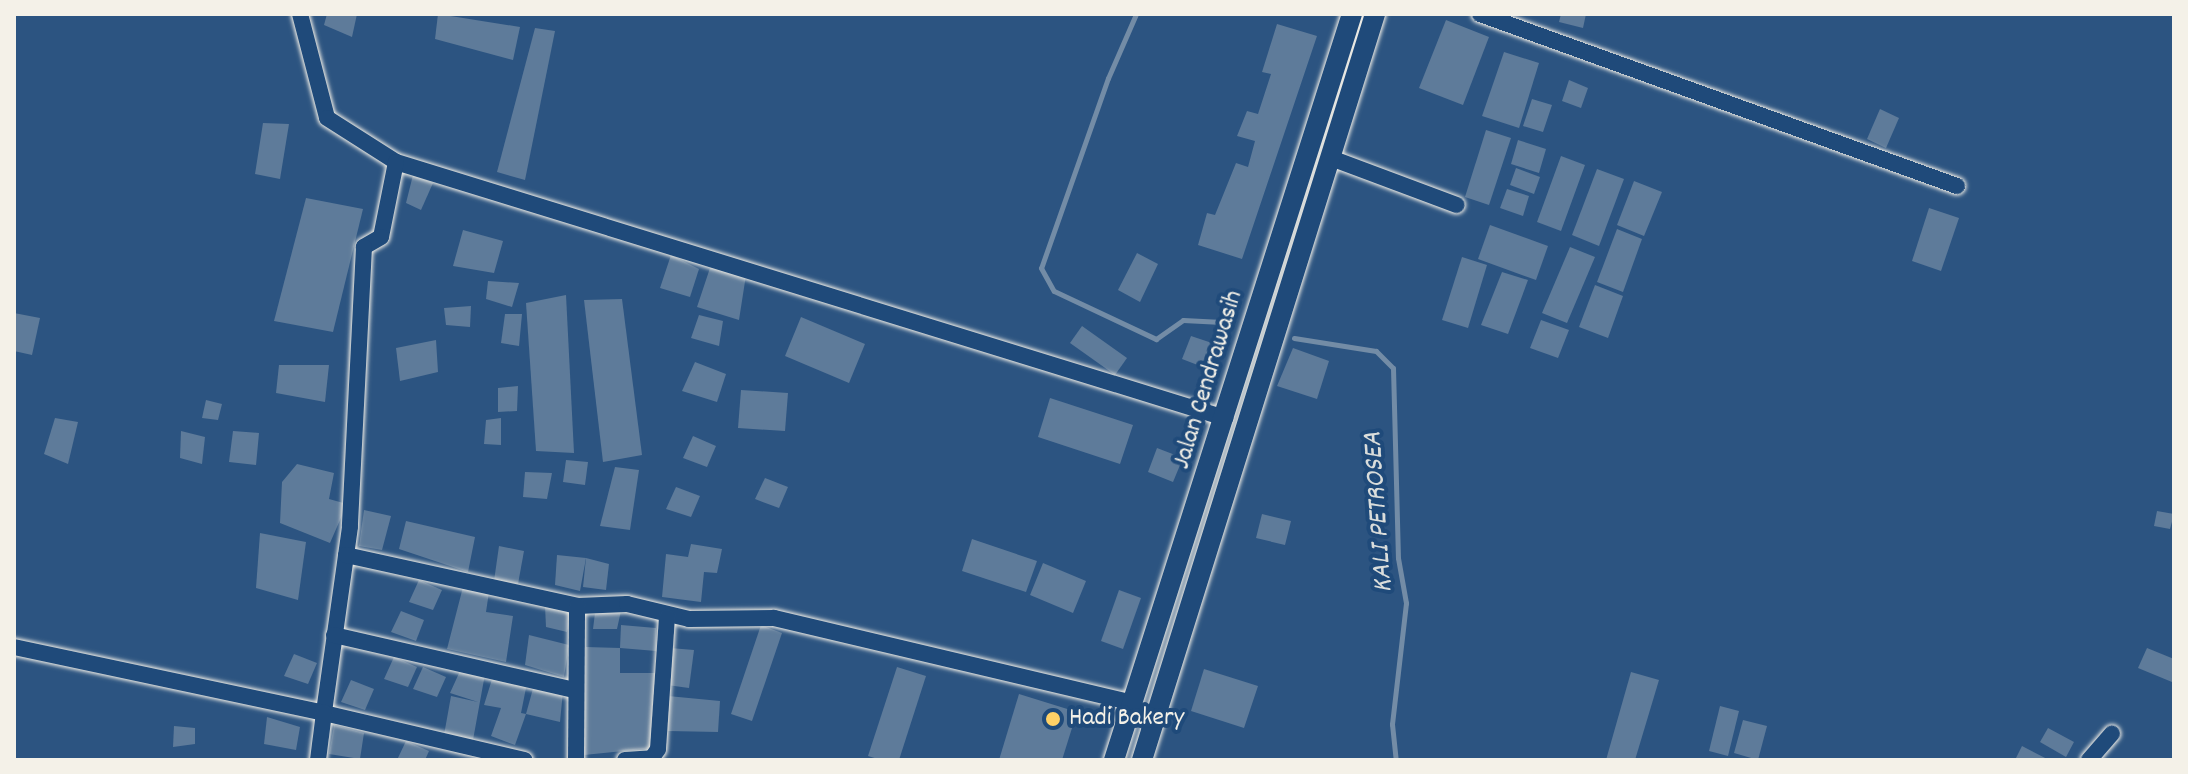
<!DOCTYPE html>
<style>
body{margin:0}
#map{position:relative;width:2188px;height:774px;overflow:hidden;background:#2c5481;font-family:Dekko,sans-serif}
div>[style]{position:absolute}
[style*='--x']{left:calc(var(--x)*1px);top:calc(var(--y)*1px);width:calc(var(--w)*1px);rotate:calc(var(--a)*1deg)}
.stream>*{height:5px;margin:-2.5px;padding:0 2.5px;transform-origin:2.5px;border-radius:2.5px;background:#738ca6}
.building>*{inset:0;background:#5e7b9a}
.roads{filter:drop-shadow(0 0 2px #f4f1e8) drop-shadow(0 0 2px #f4f1e8)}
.minor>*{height:16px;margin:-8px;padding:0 8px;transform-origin:8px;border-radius:8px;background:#1f4a7a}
.major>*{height:20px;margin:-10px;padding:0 10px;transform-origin:10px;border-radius:10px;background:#1f4a7a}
.dots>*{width:22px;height:22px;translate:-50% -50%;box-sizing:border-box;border:4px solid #1f4a7a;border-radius:50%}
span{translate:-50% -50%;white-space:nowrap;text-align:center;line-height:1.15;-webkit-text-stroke:8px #1f4a7a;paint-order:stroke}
.street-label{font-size:26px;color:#f4f1e8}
.poi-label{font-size:26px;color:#f4f1e8}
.left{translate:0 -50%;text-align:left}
.water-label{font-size:28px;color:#dadddb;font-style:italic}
.frame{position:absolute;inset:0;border:16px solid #f4f1e8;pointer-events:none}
</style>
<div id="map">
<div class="stream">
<div style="--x:1136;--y:14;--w:70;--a:113.6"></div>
<div style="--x:1108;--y:78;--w:201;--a:109.4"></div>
<div style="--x:1041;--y:268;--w:26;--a:61"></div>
<div style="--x:1054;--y:291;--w:113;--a:25.2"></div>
<div style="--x:1156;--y:339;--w:33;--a:-35"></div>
<div style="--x:1183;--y:320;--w:39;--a:3"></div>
<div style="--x:1294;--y:338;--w:83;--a:9"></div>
<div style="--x:1376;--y:351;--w:24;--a:45"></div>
<div style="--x:1393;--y:368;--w:190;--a:88.5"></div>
<div style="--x:1398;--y:558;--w:46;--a:79.9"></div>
<div style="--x:1406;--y:603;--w:122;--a:96.6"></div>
<div style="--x:1392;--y:724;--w:36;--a:84"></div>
</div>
<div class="building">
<div style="clip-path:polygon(327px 14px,357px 14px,352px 37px,324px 25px)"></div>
<div style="clip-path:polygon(438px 14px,520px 27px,513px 60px,435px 39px)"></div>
<div style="clip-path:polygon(1561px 14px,1586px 14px,1583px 28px,1559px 22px)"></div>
<div style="clip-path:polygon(1446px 20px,1489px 37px,1463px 105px,1419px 88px)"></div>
<div style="clip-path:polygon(1277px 24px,1317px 36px,1242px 259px,1198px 245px,1207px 213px,1215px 215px,1236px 163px,1248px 167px,1255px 141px,1237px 136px,1247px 111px,1258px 114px,1271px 74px,1262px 72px)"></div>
<div style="clip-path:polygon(535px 28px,555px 31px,525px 180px,497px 172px)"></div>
<div style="clip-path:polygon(1504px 52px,1539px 63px,1519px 128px,1482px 116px)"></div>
<div style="clip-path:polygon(1569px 80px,1588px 88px,1581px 108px,1562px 101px)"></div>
<div style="clip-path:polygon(1532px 99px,1552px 105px,1543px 132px,1523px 126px)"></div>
<div style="clip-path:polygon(1880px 109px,1899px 118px,1886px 148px,1867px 139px)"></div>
<div style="clip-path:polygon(263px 123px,289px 124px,280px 179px,255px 174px)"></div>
<div style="clip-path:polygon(1486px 130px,1511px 138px,1489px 205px,1465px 197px)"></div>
<div style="clip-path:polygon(1518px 140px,1546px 149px,1539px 173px,1511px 164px)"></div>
<div style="clip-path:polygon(1561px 156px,1585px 165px,1561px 231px,1537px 222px)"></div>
<div style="clip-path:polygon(1516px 168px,1540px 177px,1534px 194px,1510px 185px)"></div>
<div style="clip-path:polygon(1597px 169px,1624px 179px,1599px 246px,1572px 235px)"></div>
<div style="clip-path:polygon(413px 175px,433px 183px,421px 210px,406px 203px)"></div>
<div style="clip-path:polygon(1634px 181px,1662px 192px,1644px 236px,1617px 225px)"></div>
<div style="clip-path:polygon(1507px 189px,1529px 196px,1523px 216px,1500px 208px)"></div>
<div style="clip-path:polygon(306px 198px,363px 209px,333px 332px,274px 321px)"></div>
<div style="clip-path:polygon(1929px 208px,1959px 218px,1941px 271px,1912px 261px)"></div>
<div style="clip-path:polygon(1490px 225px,1548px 246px,1536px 280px,1478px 259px)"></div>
<div style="clip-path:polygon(1617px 229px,1642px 239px,1623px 292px,1597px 282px)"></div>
<div style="clip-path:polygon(463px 230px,503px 241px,494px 273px,453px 266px)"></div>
<div style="clip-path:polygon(1570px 247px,1595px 257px,1567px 323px,1542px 313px)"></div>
<div style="clip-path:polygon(1137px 253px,1158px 264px,1140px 302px,1118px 290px)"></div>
<div style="clip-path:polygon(671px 255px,699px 269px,690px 297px,660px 288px)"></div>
<div style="clip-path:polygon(1462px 257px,1487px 265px,1468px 328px,1442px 320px)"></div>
<div style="clip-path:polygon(712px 262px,746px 275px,739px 320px,697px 307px)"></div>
<div style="clip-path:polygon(1502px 272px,1528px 280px,1508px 334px,1481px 325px)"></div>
<div style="clip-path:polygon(488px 281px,519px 283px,512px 307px,486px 299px)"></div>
<div style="clip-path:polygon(1595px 285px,1623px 296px,1608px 338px,1579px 327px)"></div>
<div style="clip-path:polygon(566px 295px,574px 453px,536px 451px,526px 303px)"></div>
<div style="clip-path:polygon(622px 299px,642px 455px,603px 462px,584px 300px)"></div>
<div style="clip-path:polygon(471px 306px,470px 327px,446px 325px,444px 308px)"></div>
<div style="clip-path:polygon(14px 313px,40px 318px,32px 355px,14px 351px)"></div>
<div style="clip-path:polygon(505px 314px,522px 314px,519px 346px,501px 343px)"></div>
<div style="clip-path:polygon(699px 315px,723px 321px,719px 346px,691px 338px)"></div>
<div style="clip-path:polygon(801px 317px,865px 344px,849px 383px,785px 356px)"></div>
<div style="clip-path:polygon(1541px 320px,1569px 330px,1558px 358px,1530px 348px)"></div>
<div style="clip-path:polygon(1082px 326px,1127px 358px,1115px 375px,1070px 343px)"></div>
<div style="clip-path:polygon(1191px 336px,1224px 347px,1216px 372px,1182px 359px)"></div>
<div style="clip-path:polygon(436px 340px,438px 372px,400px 381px,396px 348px)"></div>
<div style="clip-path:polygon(1293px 348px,1329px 361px,1317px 399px,1277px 386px)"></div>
<div style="clip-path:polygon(695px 362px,726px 374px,717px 402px,682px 391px)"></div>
<div style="clip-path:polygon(279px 365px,329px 365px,325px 402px,276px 393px)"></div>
<div style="clip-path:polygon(518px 386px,517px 411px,498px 412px,498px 388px)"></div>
<div style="clip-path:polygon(741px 390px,788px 393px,785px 431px,738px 428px)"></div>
<div style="clip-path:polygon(1050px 398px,1133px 425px,1120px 464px,1038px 437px)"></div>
<div style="clip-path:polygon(206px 400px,222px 404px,218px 420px,202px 418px)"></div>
<div style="clip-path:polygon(55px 418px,78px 422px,68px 464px,44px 454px)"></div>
<div style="clip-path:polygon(501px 418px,501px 445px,484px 444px,486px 420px)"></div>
<div style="clip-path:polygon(181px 431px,205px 437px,202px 464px,180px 458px)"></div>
<div style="clip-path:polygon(233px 431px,259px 433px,256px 465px,229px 462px)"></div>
<div style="clip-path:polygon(693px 436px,716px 446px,707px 467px,683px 458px)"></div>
<div style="clip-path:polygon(1157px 448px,1183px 458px,1173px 482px,1148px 472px)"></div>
<div style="clip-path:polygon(566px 460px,588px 462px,585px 485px,563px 482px)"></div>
<div style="clip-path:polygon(297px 464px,334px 473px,329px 499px,347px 504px,330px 543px,280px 523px,282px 482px)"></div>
<div style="clip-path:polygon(615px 467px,639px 470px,630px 530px,600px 526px)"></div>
<div style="clip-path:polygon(525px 472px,552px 473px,547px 499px,523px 497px)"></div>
<div style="clip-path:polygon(765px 478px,788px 487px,779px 508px,755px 499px)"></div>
<div style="clip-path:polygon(676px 487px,700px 496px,691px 517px,666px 509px)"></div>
<div style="clip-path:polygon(364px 510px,391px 516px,382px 550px,359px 546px)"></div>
<div style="clip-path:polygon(2157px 511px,2174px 514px,2170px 529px,2154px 526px)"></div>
<div style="clip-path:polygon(1262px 514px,1291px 521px,1285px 545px,1256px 538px)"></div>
<div style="clip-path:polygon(406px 521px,475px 537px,468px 572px,399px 549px)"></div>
<div style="clip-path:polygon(260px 533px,306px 542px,298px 600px,256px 588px)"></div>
<div style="clip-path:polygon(972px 539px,1037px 561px,1026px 592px,962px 571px)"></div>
<div style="clip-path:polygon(691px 544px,722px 549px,717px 573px,704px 572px,701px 602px,662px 597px,666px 554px,688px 557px)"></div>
<div style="clip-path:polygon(499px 546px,524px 551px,518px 584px,494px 581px)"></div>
<div style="clip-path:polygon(557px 555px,586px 558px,580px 591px,555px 585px)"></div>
<div style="clip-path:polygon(586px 558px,609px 564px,606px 590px,583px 587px)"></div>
<div style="clip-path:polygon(1043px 563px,1086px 581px,1073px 613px,1030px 595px)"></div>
<div style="clip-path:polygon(419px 580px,442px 590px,433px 610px,409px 602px)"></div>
<div style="clip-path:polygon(463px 587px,489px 592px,486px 612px,513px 616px,506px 662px,447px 649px)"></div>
<div style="clip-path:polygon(1119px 590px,1141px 598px,1123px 649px,1101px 641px)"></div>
<div style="clip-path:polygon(596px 605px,622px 606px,617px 629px,593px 629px)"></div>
<div style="clip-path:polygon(545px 606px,573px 609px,567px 632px,546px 627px)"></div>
<div style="clip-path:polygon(401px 611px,424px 620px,416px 641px,391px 632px)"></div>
<div style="clip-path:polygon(621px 625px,656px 628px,656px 651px,620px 648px)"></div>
<div style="clip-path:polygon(761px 625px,782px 633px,752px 721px,731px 714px)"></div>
<div style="clip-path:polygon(529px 635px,569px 645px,564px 677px,525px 665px)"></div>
<div style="clip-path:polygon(586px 647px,620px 648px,620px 673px,655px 673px,653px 748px,584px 755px)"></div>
<div style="clip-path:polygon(670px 648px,694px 650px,689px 688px,667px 685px)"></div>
<div style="clip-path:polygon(2147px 648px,2174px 659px,2172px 682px,2138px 668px)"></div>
<div style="clip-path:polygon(294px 654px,317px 663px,308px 684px,284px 676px)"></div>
<div style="clip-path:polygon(394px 657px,417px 667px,408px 687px,384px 679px)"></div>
<div style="clip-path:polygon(423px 667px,446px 677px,437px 697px,413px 689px)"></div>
<div style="clip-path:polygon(897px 667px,926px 676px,899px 760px,881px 760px,868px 756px)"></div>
<div style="clip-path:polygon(1204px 669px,1258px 686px,1244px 728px,1191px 711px)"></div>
<div style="clip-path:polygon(460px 671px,485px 674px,473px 740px,444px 735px,451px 696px,478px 702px,450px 693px)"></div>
<div style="clip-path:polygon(1631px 672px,1659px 680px,1635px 760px,1606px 760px)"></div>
<div style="clip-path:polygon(493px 676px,527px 683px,521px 713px,526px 714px,515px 745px,491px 736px,501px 708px,484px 705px)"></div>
<div style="clip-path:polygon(351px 680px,374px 689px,365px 710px,341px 702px)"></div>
<div style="clip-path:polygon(534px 685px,563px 691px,560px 722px,526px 714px)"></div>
<div style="clip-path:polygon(1019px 694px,1077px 712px,1062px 760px,999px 760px)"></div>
<div style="clip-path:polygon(668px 696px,720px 701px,718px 732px,668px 731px)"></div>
<div style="clip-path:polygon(1720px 706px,1739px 711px,1728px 756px,1709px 751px)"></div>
<div style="clip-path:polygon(267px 717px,300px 727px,296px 750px,264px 744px)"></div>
<div style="clip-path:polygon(1743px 720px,1767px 726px,1758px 760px,1734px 753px)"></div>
<div style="clip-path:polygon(334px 725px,364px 733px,360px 759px,329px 754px)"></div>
<div style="clip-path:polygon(174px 726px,195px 728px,195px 744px,173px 747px)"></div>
<div style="clip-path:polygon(2048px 728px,2074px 742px,2066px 757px,2040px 742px)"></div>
<div style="clip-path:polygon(406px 741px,429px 751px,425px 760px,397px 760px)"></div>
<div style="clip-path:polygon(2022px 746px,2049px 760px,2015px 760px)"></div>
</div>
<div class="roads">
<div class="minor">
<div style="--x:300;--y:14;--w:107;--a:75.4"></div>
<div style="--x:327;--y:118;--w:82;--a:32.5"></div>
<div style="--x:396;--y:162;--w:868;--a:17.16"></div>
<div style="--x:1480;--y:14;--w:507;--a:19.83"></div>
<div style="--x:1331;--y:158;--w:134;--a:20.5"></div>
<div style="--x:396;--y:162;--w:76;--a:101.3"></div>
<div style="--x:381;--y:237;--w:20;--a:150"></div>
<div style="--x:364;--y:247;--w:280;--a:92.9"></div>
<div style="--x:350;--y:527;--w:188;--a:98"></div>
<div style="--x:324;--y:713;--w:206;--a:13.2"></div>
<div style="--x:346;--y:555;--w:237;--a:12.4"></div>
<div style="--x:577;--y:606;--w:50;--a:-2.3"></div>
<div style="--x:627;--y:604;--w:64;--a:13.6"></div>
<div style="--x:689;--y:619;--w:85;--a:-0.7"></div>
<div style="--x:774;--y:618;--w:370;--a:13.3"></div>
<div style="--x:334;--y:635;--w:247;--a:12.9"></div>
<div style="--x:14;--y:647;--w:317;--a:12"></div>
<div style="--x:324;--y:713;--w:47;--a:97.3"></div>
<div style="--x:576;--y:760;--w:154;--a:-89.6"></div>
<div style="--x:625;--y:760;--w:27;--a:-4"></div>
<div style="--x:652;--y:758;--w:11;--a:-56"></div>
<div style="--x:658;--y:749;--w:132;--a:-86.1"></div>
<div style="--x:2089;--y:760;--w:35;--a:-49"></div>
</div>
<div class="major">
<div style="--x:1114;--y:760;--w:783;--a:-72.31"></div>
<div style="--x:1142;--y:760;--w:782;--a:-72.65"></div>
</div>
</div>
<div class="dots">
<div style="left:1053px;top:719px;background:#ffd166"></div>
</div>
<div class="street-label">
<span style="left:1209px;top:380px;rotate:-73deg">Jalan Cendrawasih</span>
</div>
<div class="poi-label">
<span class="left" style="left:1069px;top:719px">Hadi Bakery</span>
</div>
<div class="water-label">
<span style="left:1380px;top:512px;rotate:-94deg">KALI PETROSEA</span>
</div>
<div class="frame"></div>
</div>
